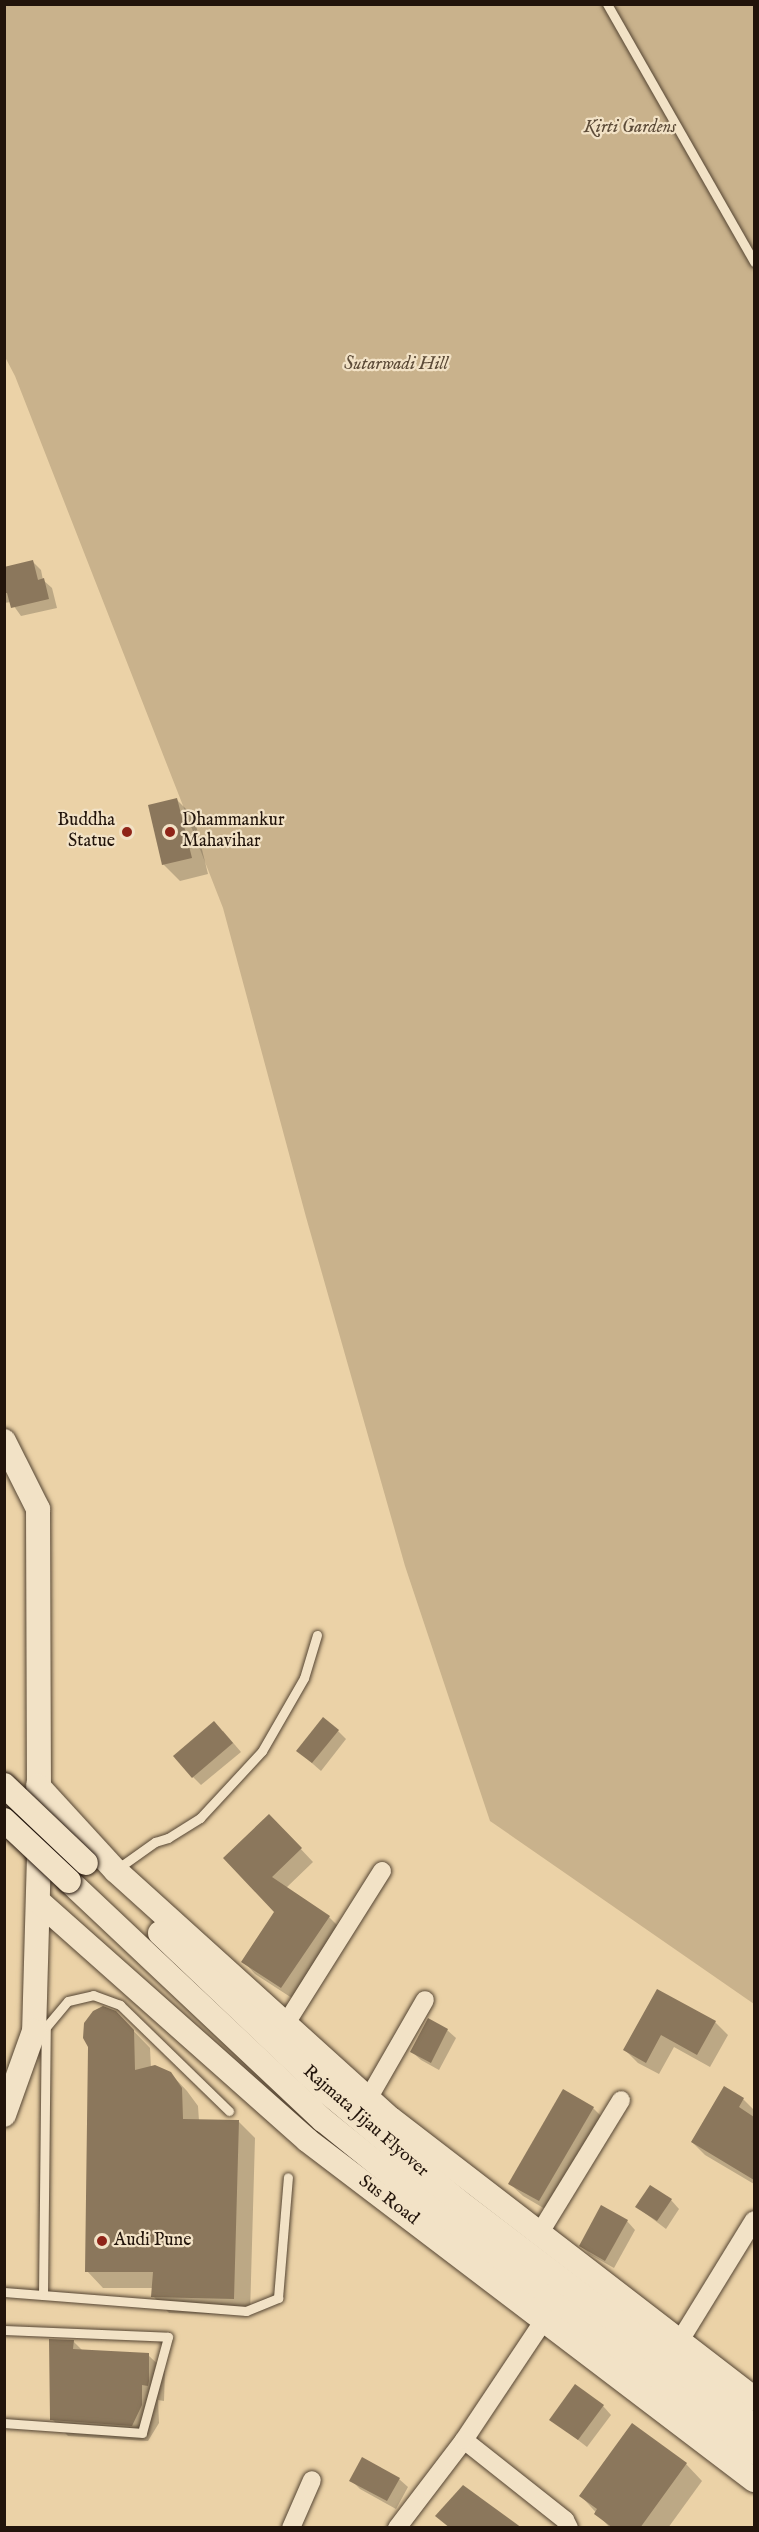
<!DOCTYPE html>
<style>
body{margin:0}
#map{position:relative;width:759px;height:2532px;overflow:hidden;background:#ebd2a7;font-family:"IM FELL English",serif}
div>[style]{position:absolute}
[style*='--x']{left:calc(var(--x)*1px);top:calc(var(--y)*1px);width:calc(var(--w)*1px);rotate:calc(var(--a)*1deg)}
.green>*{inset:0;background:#c9b28c}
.shadow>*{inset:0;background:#0003}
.building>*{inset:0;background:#8b775c}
.roads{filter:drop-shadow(0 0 2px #544432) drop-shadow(0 0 2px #544432)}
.lane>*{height:9px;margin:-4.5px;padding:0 4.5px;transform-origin:4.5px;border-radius:4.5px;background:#f2e2c6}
.street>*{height:18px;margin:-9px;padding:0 9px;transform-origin:9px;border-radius:9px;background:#f2e2c6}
.secondary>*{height:24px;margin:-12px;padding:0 12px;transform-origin:12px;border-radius:12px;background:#f2e2c6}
.bridges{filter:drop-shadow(0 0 2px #22140b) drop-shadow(0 0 2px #22140b)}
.secondary-bridge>*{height:24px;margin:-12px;padding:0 12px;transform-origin:12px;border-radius:12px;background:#f2e2c6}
.dots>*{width:16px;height:16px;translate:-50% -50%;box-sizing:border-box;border:3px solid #f2e2c6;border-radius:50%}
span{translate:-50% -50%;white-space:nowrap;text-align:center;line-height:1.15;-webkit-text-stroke:4.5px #f2e2c6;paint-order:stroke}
.park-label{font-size:18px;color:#5c4b38;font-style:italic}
.poi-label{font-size:18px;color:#22140b}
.right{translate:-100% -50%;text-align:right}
.left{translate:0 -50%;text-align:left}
.street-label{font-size:18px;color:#22140b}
.frame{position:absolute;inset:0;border:6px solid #22140b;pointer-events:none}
</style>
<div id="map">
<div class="green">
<div style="clip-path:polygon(4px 5px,754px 5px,754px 2004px,490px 1821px,405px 1566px,306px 1217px,223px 908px,15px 376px,5px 357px)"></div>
</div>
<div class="shadow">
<div style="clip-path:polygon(33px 562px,41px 570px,43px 580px,52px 588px,57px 608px,21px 616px,11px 602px,4px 603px,4px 568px)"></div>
<div style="clip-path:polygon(177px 800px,194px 817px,208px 874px,180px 881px,163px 864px)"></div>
<div style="clip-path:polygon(223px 1731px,241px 1752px,201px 1785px,193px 1777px)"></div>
<div style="clip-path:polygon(338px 1731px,346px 1739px,321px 1771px,298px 1751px)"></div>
<div style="clip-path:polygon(282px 1829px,313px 1862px,286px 1888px,329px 1917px,342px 1930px,295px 2000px,255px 1974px,243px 1961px,276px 1912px,225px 1858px)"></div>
<div style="clip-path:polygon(658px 1991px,715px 2022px,728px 2035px,710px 2067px,674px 2047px,659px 2074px,638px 2063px,625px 2050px)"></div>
<div style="clip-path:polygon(115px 2012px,150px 2048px,151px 2068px,170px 2073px,187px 2091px,198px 2106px,199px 2121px,239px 2122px,255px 2138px,250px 2315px,169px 2313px,153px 2296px,153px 2288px,103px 2288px,87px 2271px)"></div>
<div style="clip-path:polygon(447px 2030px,456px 2038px,439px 2070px,421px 2060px,412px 2052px)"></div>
<div style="clip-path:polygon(725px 2088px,743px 2099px,754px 2110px,754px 2184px,705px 2155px,692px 2142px)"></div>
<div style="clip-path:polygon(593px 2108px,605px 2120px,552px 2213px,523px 2196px,510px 2184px)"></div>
<div style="clip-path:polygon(671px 2200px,679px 2209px,666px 2229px,637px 2207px)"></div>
<div style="clip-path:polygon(627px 2221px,635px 2230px,614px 2268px,589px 2254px,581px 2246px)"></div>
<div style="clip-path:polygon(73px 2341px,83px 2351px,148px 2355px,165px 2371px,164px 2401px,158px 2400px,159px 2423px,148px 2441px,68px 2436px,52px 2419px)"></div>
<div style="clip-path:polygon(603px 2406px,611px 2415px,587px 2447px,551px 2419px)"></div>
<div style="clip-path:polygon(686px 2464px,702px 2481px,668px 2528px,610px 2528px,581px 2496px)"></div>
<div style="clip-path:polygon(399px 2479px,408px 2487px,396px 2509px,360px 2489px,351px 2480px)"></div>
</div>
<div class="building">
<div style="clip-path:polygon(33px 560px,38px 580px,44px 578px,49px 599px,11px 608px,7px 593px,4px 593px,4px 567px)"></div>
<div style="clip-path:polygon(177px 798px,192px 858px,162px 865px,148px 805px)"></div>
<div style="clip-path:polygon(323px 1717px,339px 1730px,312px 1763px,296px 1751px)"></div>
<div style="clip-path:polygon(214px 1721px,233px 1743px,192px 1778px,173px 1756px)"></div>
<div style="clip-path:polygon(269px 1814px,302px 1848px,272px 1877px,330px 1916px,281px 1988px,241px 1962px,274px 1912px,223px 1858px)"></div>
<div style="clip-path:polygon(657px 1989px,716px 2021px,697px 2055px,661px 2035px,646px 2063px,623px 2050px)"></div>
<div style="clip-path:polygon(103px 2006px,116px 2011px,134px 2030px,135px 2070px,155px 2065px,171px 2072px,182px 2088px,183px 2119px,239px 2120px,234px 2299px,151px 2297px,153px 2272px,85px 2272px,88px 2047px,83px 2038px,84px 2023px,93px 2011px)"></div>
<div style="clip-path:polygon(428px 2018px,448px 2029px,431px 2063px,410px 2052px)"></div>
<div style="clip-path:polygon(724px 2086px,744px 2098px,739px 2107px,754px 2117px,754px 2180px,691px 2142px)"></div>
<div style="clip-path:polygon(563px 2089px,594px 2107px,539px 2201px,508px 2184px)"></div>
<div style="clip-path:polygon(650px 2185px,672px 2199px,657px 2221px,635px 2207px)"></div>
<div style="clip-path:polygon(601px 2205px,628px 2220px,605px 2261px,579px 2246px)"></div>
<div style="clip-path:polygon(49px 2339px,74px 2340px,73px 2349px,149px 2353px,149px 2381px,148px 2386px,142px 2385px,142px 2405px,132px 2426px,50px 2420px)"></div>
<div style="clip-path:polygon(575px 2384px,604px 2405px,578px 2440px,549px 2420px)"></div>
<div style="clip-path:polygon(632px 2423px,687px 2463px,640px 2528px,613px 2528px,594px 2514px,597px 2509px,579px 2496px)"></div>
<div style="clip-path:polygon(362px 2457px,400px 2478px,387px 2501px,349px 2481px)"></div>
<div style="clip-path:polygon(463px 2485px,522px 2528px,450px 2528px,435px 2516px)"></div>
</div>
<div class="roads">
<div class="lane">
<div style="--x:607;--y:4;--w:297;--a:60.3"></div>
<div style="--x:117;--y:1869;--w:47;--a:-35.4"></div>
<div style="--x:155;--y:1842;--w:14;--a:-17"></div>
<div style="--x:168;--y:1838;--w:38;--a:-32"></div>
<div style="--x:200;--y:1818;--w:91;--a:-47.2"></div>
<div style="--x:262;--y:1751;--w:84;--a:-60.1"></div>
<div style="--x:304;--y:1678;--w:45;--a:-73.2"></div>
<div style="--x:4;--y:2292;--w:243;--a:4.5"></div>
<div style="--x:246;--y:2311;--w:35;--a:-22"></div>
<div style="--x:278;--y:2298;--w:121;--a:-85.3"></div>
<div style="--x:43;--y:2295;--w:268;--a:-89.4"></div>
<div style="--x:46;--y:2027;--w:34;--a:-50"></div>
<div style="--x:68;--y:2001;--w:26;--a:-13"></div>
<div style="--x:93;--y:1995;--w:29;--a:20"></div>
<div style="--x:120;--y:2005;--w:152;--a:44.2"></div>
<div style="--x:4;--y:2330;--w:164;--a:2.4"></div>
<div style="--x:168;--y:2337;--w:99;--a:105.2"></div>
<div style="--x:142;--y:2433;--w:138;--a:-175.9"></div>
</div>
<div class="street">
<div style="--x:285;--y:2025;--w:182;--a:-57.8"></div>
<div style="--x:368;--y:2099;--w:114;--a:-60.1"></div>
<div style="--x:539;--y:2234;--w:157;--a:-58.5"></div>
<div style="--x:679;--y:2342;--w:143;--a:-58.4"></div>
<div style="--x:464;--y:2440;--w:129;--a:38.4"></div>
<div style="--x:565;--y:2520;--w:9;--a:63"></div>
<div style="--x:291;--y:2528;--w:52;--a:-66.4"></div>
<div style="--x:397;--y:2528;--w:111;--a:-52.7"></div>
<div style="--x:464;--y:2440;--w:144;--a:-56.3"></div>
</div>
<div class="secondary">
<div style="--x:4;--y:1441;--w:76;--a:63.4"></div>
<div style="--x:38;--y:1509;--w:346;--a:89.8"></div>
<div style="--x:39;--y:1855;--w:176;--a:91.6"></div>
<div style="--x:34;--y:2031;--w:89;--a:109.7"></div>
<div style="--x:38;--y:1786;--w:114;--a:47.5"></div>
<div style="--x:115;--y:1870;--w:372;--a:42.1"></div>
<div style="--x:391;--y:2119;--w:458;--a:37.6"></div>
<div style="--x:69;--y:1881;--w:349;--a:43.3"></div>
<div style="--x:323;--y:2120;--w:140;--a:38.9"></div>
<div style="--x:432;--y:2208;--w:404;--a:37.2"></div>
<div style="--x:38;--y:1901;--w:360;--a:41.6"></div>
<div style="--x:307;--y:2140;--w:562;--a:37.26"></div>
<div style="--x:160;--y:1933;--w:231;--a:43.6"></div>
<div style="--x:327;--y:2092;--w:169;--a:39.7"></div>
<div style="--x:457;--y:2200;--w:373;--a:37.3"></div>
</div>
</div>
<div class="bridges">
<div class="secondary-bridge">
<div style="--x:4;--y:1785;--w:113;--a:43.6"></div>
<div style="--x:4;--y:1820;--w:89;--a:43.2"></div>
</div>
</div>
<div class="dots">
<div style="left:127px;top:832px;background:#8f2418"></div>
<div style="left:170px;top:832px;background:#8f2418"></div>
<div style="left:102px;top:2241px;background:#8f2418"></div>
</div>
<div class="park-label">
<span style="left:630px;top:128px">Kirti Gardens</span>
<span style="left:396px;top:365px">Sutarwadi Hill</span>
</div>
<div class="poi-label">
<span class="right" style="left:115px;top:832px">Buddha<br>Statue</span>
<span class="left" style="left:182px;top:832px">Dhammankur<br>Mahavihar</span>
<span class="left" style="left:114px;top:2241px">Audi Pune</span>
</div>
<div class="street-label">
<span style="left:365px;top:2122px;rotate:41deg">Rajmata Jijau Flyover</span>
<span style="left:388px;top:2201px;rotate:37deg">Sus Road</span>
</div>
<div class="frame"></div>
</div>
